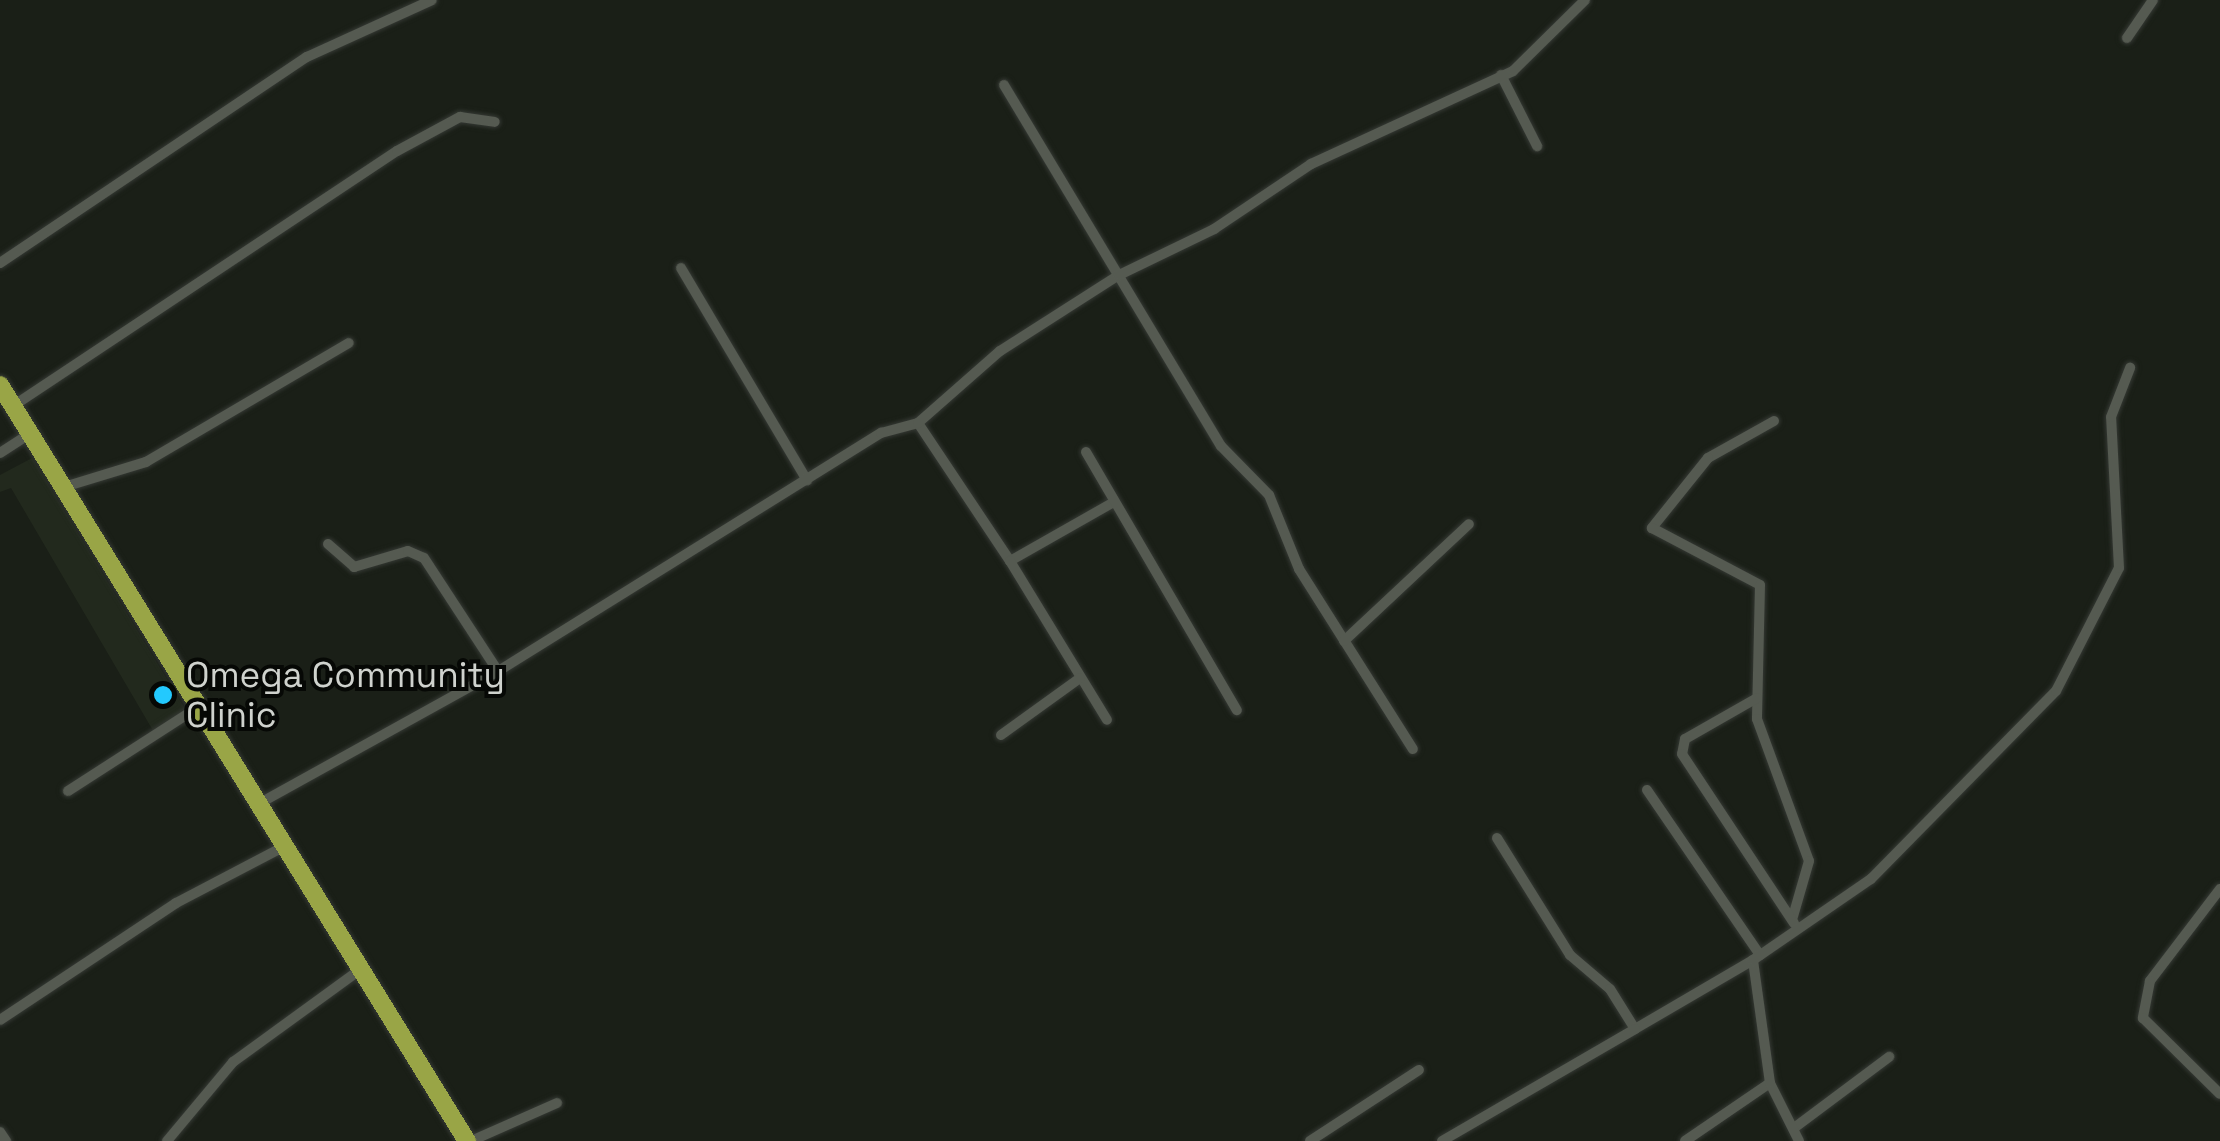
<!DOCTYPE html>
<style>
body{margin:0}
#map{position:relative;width:2220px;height:1141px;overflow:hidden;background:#1a1f17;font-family:"Space Grotesk",sans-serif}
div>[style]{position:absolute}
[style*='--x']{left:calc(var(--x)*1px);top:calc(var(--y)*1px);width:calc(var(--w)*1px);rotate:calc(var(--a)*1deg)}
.built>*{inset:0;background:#22291d}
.roads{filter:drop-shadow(0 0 2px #353934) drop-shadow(0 0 2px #353934)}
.street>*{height:10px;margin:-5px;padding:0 5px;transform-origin:5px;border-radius:5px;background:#555a51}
.highway>*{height:18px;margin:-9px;padding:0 9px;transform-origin:9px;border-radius:9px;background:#99a546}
.dots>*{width:28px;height:28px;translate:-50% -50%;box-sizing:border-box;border:5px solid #060805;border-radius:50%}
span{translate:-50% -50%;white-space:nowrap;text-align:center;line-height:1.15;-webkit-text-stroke:8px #060805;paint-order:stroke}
.poi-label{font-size:35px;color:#cfd2cd}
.left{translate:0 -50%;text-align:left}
</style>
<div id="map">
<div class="built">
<div style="clip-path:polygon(32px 458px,187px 712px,155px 734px,11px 488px,0 492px,0 475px)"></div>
</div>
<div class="roads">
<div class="street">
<div style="--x:2127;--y:38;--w:46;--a:-55.6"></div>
<div style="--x:1501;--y:75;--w:80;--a:63.1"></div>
<div style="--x:1004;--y:85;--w:421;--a:59"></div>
<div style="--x:1221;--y:446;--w:69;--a:45.6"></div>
<div style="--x:1269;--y:495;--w:80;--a:67.9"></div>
<div style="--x:1299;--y:569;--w:213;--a:57.7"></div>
<div style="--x:0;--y:263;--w:370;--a:-33.9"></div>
<div style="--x:307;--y:57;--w:137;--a:-24.5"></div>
<div style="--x:681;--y:268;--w:247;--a:59.3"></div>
<div style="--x:13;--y:406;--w:461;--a:-33.6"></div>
<div style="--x:397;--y:151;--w:72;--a:-28.4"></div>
<div style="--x:460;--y:117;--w:35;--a:8"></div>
<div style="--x:1774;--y:421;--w:76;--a:150.7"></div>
<div style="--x:1708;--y:458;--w:90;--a:128.7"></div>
<div style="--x:1652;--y:528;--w:122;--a:27.8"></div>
<div style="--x:1760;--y:585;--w:134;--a:91.3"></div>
<div style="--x:1757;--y:719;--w:151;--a:69.9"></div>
<div style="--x:1809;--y:861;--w:61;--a:106.1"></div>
<div style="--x:918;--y:423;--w:166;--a:56.3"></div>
<div style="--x:1010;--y:561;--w:120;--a:-29.6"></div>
<div style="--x:1086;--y:452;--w:299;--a:59.7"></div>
<div style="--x:0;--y:453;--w:35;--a:-33"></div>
<div style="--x:64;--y:487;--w:86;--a:-17"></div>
<div style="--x:146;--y:462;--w:235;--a:-30.4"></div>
<div style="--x:328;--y:544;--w:35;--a:41"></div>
<div style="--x:354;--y:567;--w:56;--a:-16.5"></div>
<div style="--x:408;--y:551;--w:17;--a:24"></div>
<div style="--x:424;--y:558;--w:135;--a:56.8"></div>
<div style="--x:1010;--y:561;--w:186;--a:58.6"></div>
<div style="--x:1344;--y:641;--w:171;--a:-43.1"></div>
<div style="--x:1757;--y:698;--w:83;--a:150.3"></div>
<div style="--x:1685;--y:739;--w:15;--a:101"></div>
<div style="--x:1682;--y:754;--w:203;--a:56.5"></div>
<div style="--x:1001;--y:735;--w:97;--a:-35.8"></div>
<div style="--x:1647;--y:790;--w:200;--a:55.6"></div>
<div style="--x:68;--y:791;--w:157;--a:-32.8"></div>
<div style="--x:262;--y:802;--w:266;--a:-29"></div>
<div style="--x:495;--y:673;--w:455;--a:-31.9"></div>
<div style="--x:881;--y:433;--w:38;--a:-15"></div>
<div style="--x:918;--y:423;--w:109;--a:-41.3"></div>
<div style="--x:1000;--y:351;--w:141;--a:-32.6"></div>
<div style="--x:1119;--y:275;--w:106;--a:-25.8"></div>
<div style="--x:1214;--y:229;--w:117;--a:-33.8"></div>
<div style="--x:1311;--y:164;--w:222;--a:-24.7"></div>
<div style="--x:1513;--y:71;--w:101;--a:-44.6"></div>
<div style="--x:1497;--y:838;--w:138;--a:58"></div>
<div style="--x:1570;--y:955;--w:52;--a:40.4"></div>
<div style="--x:1610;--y:989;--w:47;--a:58"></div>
<div style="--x:1635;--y:1029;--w:137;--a:-30.3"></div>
<div style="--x:2220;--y:889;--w:116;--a:127.3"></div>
<div style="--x:2150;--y:981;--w:38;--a:101"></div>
<div style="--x:2143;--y:1018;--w:108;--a:44.6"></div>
<div style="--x:0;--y:1020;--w:211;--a:-33.6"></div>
<div style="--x:176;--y:903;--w:125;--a:-27.6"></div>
<div style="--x:1794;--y:1128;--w:119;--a:-36.8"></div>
<div style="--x:0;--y:1132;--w:11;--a:56"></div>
<div style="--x:167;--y:1141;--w:103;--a:-50.1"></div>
<div style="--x:233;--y:1062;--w:153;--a:-36"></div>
<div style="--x:471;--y:1141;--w:94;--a:-23.8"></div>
<div style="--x:1310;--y:1141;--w:130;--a:-33.1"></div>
<div style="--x:1442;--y:1141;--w:223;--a:-30.1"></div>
<div style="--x:1685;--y:1141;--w:103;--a:-34.3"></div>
<div style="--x:1799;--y:1141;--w:65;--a:-116.6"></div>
<div style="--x:1770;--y:1083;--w:124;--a:-97.9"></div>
<div style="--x:1753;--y:960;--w:143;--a:-34.5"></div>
<div style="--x:1871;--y:879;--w:264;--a:-45.5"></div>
<div style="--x:2056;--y:691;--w:138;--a:-62.9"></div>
<div style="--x:2119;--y:568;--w:151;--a:-93"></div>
<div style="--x:2111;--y:417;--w:53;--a:-68.8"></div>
</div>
<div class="highway">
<div style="--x:0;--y:385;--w:889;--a:58.3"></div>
</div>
</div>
<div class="dots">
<div style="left:163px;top:695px;background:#23c9fe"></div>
</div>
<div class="poi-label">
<span class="left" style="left:186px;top:695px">Omega Community<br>Clinic</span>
</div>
</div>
